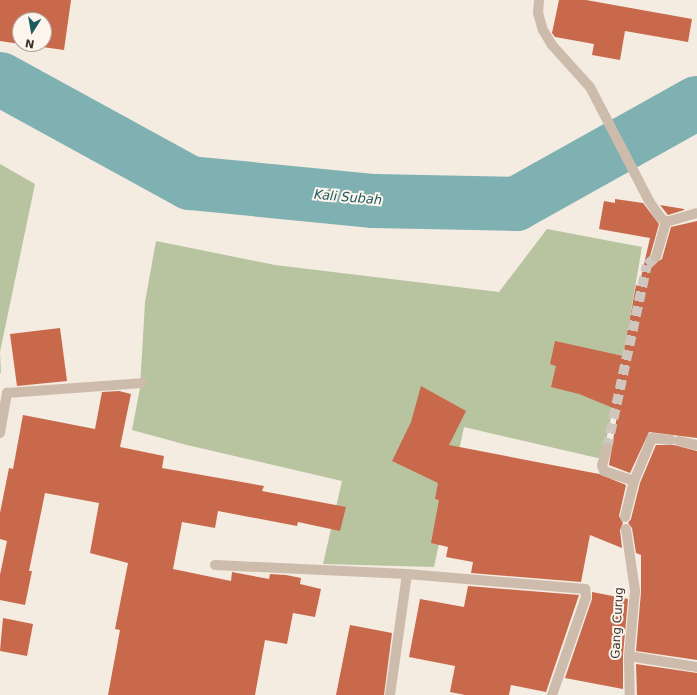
<!DOCTYPE html>
<style>
body{margin:0}
#map{position:relative;width:697px;height:695px;overflow:hidden;background:#f4ebe1;font-family:"DejaVu Sans",sans-serif}
div>[style]{position:absolute}
[style*='--x']{left:calc(var(--x)*1px);top:calc(var(--y)*1px);width:calc(var(--w)*1px);rotate:calc(var(--a)*1deg)}
.green>*{inset:0;background:#b8c4a0}
.river>*{height:54px;margin:-27px;padding:0 27px;transform-origin:27px;border-radius:27px;background:#7fb0b2}
.building>*{inset:0;background:#c8694b}
.street-tunnel>*{height:10px;margin-top:-5px;transform-origin:0;background:repeating-linear-gradient(90deg,#cfc6bd 0 10px,transparent 0 15px)}
.street>*{height:10px;margin:-5px;padding:0 5px;transform-origin:5px;border-radius:5px;background:#cdbbac}
span{translate:-50% -50%;white-space:nowrap;text-align:center;line-height:1.15;-webkit-text-stroke:4px #fbf5ee;paint-order:stroke}
.street-label{font-size:12px;color:#3b302b}
.water-label{font-size:13px;color:#1f5a5e;font-style:italic}
.north{position:absolute;left:12px;top:12px;width:40px;height:40px;box-sizing:border-box;background:#fbf5ee;border:1px solid #aea6a0;border-radius:50%;rotate:191deg;font-size:11px;font-weight:700;line-height:16px;text-align:center;color:#3b302b}
.north::after{content:'';display:block;margin:auto;width:14px;height:18px;background:#1f5a5e;clip-path:polygon(50% 0,100% 100%,50% 72%,0 100%)}
</style>
<div id="map">
<div class="green">
<div style="clip-path:polygon(0 164px,35px 184px,0 352px,1px 373px,0 373px)"></div>
<div style="clip-path:polygon(547px 229px,642px 247px,618px 386px,602px 459px,464px 427px,434px 567px,323px 564px,342px 481px,187px 445px,132px 430px,140px 388px,145px 302px,156px 241px,275px 265px,499px 292px)"></div>
</div>
<div class="river">
<div style="--x:0;--y:79;--w:217;--a:28.7"></div>
<div style="--x:190;--y:183;--w:185;--a:5.6"></div>
<div style="--x:374;--y:201;--w:142;--a:1.2"></div>
<div style="--x:516;--y:204;--w:207;--a:-29.2"></div>
</div>
<div class="building">
<div style="clip-path:polygon(0 0,71px 0,64px 50px,21px 44px,44px 44px,44px 20px,20px 20px,20px 44px,0 41px)"></div>
<div style="clip-path:polygon(559px 0,586px 0,692px 19px,688px 42px,625px 31px,620px 60px,592px 55px,594px 44px,555px 37px,552px 33px)"></div>
<div style="clip-path:polygon(615px 199px,643px 203px,659px 224px,650px 256px,655px 263px,662px 259px,671px 227px,697px 221px,697px 438px,649px 432px,630px 473px,609px 465px,618px 410px,579px 394px,551px 387px,556px 366px,550px 364px,555px 341px,623px 356px,636px 285px,639px 286px,650px 238px,599px 229px,604px 201px,615px 203px)"></div>
<div style="clip-path:polygon(660px 205px,684px 209px,684px 210px,668px 215px)"></div>
<div style="clip-path:polygon(60px 328px,67px 381px,17px 386px,10px 334px)"></div>
<div style="clip-path:polygon(421px 386px,466px 411px,449px 445px,599px 474px,626px 485px,619px 516px,623px 523px,620px 530px,622px 548px,590px 535px,581px 582px,471px 573px,473px 562px,446px 557px,448px 547px,431px 543px,439px 500px,435px 499px,438px 483px,392px 461px,411px 422px)"></div>
<div style="clip-path:polygon(119px 391px,131px 394px,120px 447px,164px 456px,162px 468px,264px 486px,262px 491px,346px 507px,340px 531px,298px 522px,297px 526px,218px 511px,215px 528px,182px 522px,173px 569px,231px 581px,232px 572px,269px 579px,270px 574px,286px 575px,301px 578px,300px 584px,321px 589px,315px 617px,293px 613px,287px 644px,265px 640px,255px 695px,108px 695px,120px 630px,115px 629px,128px 563px,90px 553px,99px 503px,45px 493px,29px 571px,32px 571px,25px 605px,0 600px,0 575px,7px 541px,0 539px,0 513px,9px 468px,13px 469px,23px 415px,95px 429px,102px 392px)"></div>
<div style="clip-path:polygon(656px 445px,674px 445px,697px 451px,697px 660px,636px 651px,641px 592px,641px 555px,636px 553px,632px 528px,628px 523px,631px 519px,640px 483px)"></div>
<div style="clip-path:polygon(468px 586px,579px 595px,546px 692px,511px 685px,509px 695px,465px 695px,450px 692px,455px 666px,409px 657px,420px 599px,464px 607px)"></div>
<div style="clip-path:polygon(592px 592px,628px 599px,623px 655px,623px 689px,565px 678px,592px 599px)"></div>
<div style="clip-path:polygon(3px 618px,33px 624px,27px 656px,0 651px)"></div>
<div style="clip-path:polygon(350px 625px,392px 633px,384px 695px,336px 695px)"></div>
<div style="clip-path:polygon(636px 664px,697px 673px,697px 695px,637px 695px)"></div>
</div>
<div class="street-tunnel">
<div style="--x:607;--y:448;--w:187;--a:-77.7"></div>
<div style="--x:647;--y:265;--w:12;--a:-42"></div>
</div>
<div class="street">
<div style="--x:539;--y:0;--w:13;--a:94"></div>
<div style="--x:538;--y:13;--w:18;--a:74"></div>
<div style="--x:543;--y:30;--w:17;--a:59"></div>
<div style="--x:552;--y:45;--w:57;--a:47.9"></div>
<div style="--x:590;--y:87;--w:128;--a:62.6"></div>
<div style="--x:649;--y:201;--w:19;--a:55"></div>
<div style="--x:660;--y:217;--w:8;--a:40"></div>
<div style="--x:666;--y:222;--w:36;--a:106"></div>
<div style="--x:666;--y:222;--w:32;--a:-16"></div>
<div style="--x:0;--y:433;--w:41;--a:-80.1"></div>
<div style="--x:7;--y:393;--w:135;--a:-4.2"></div>
<div style="--x:679;--y:441;--w:18;--a:13"></div>
<div style="--x:607;--y:448;--w:18;--a:106"></div>
<div style="--x:602;--y:465;--w:6;--a:72"></div>
<div style="--x:604;--y:471;--w:32;--a:18"></div>
<div style="--x:625;--y:517;--w:37;--a:-76"></div>
<div style="--x:634;--y:481;--w:47;--a:-67.3"></div>
<div style="--x:652;--y:438;--w:19;--a:6"></div>
<div style="--x:626;--y:529;--w:63;--a:81.7"></div>
<div style="--x:635;--y:591;--w:65;--a:95.3"></div>
<div style="--x:629;--y:656;--w:39;--a:89"></div>
<div style="--x:215;--y:565;--w:192;--a:2.7"></div>
<div style="--x:407;--y:574;--w:179;--a:4.8"></div>
<div style="--x:585;--y:589;--w:8;--a:83"></div>
<div style="--x:586;--y:597;--w:104;--a:109.1"></div>
<div style="--x:629;--y:656;--w:69;--a:9.2"></div>
<div style="--x:390;--y:695;--w:122;--a:-82"></div>
</div>
<div class="street-label">
<span style="left:618px;top:623px;rotate:-87deg">Gang Curug</span>
</div>
<div class="water-label">
<span style="left:348px;top:198px;rotate:5deg">Kali Subah</span>
</div>
<div class="north">N</div>
</div>
